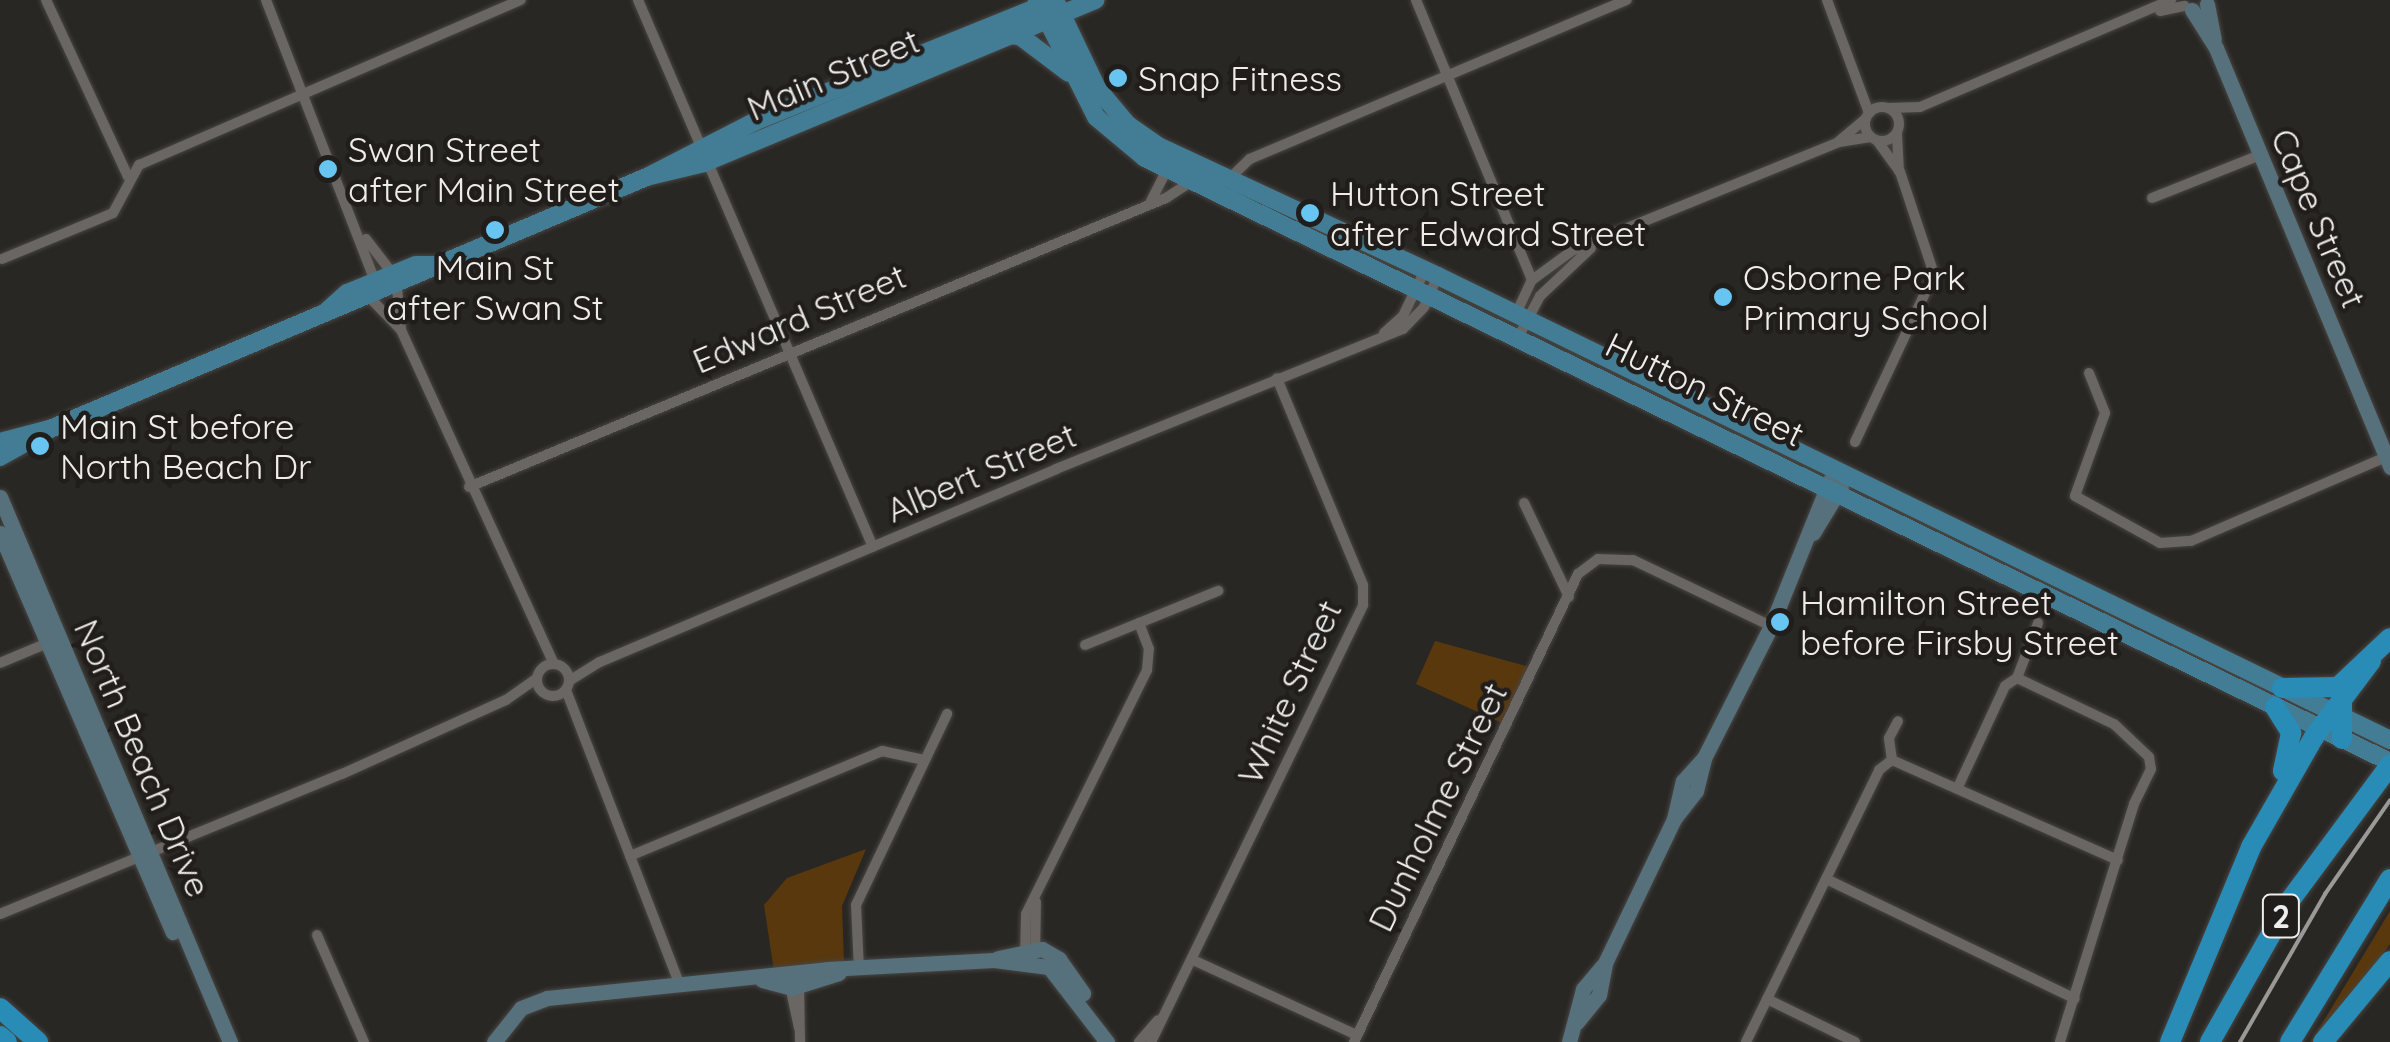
<!DOCTYPE html>
<style>
body{margin:0}
#map{position:relative;width:2390px;height:1042px;overflow:hidden;background:#292724;font-family:Quicksand,sans-serif}
div>[style]{position:absolute}
[style*='--x']{left:calc(var(--x)*1px);top:calc(var(--y)*1px);width:calc(var(--w)*1px);rotate:calc(var(--a)*1deg)}
.green>*{inset:0;background:#5a380d}
.roads{filter:drop-shadow(0 0 2px #474542) drop-shadow(0 0 2px #474542)}
.street>*{height:10px;margin:-5px;padding:0 5px;transform-origin:5px;border-radius:5px;background:#696663}
.street>.ring{margin:-5px;padding:0;box-sizing:content-box;background:none;border:10px solid #696663;border-radius:50%}
.secondary>*{height:15px;margin:-7.5px;padding:0 7.5px;transform-origin:7.5px;border-radius:7.5px;background:#56717c}
.primary>*{height:18px;margin:-9px;padding:0 9px;transform-origin:9px;border-radius:9px;background:#427d95}
.highway>*{height:20px;margin:-10px;padding:0 10px;transform-origin:10px;border-radius:10px;background:#288cb7}
.rail>*{height:4px;margin:-2px;padding:0 2px;transform-origin:2px;border-radius:2px;background:#9b9997}
.dots>*{width:28px;height:28px;translate:-50% -50%;box-sizing:border-box;border:5px solid #201d1b;border-radius:50%}
span{translate:-50% -50%;white-space:nowrap;text-align:center;line-height:1.15;-webkit-text-stroke:9px #201d1b;paint-order:stroke}
.shield-label span{padding:2px 8px;background:#201d1b;border:2px solid;border-radius:8px;-webkit-text-stroke-width:0}
.shield-label{font-size:32px;color:#eeedeb;font-weight:700}
.street-label{font-size:35px;color:#eeedeb}
.poi-label{font-size:35px;color:#eeedeb}
.left{translate:0 -50%;text-align:left}
</style>
<div id="map">
<div class="green">
<div style="clip-path:polygon(1435px 641px,1530px 667px,1502px 723px,1416px 684px)"></div>
<div style="clip-path:polygon(866px 849px,842px 906px,844px 963px,774px 971px,764px 905px,787px 878px)"></div>
<div style="clip-path:polygon(2390px 911px,2390px 944px,2318px 1042px,2311px 1042px)"></div>
</div>
<div class="roads">
<div class="street">
<div style="--x:46;--y:0;--w:195;--a:65.1"></div>
<div style="--x:266;--y:0;--w:304;--a:68.8"></div>
<div style="--x:638;--y:0;--w:595;--a:66.75"></div>
<div style="--x:1416;--y:0;--w:303;--a:67.5"></div>
<div style="--x:1827;--y:0;--w:121;--a:69.6"></div>
<div style="--x:2160;--y:11;--w:25;--a:-12"></div>
<div class="ring" style="left:1865px;top:107px;width:24px;height:24px"></div>
<div style="--x:1889;--y:108;--w:31;--a:-2"></div>
<div style="--x:1920;--y:107;--w:273;--a:-23.1"></div>
<div style="--x:1897;--y:134;--w:37;--a:87"></div>
<div style="--x:1839;--y:141;--w:35;--a:-40"></div>
<div style="--x:1229;--y:179;--w:29;--a:-44"></div>
<div style="--x:1250;--y:159;--w:409;--a:-22.9"></div>
<div style="--x:2152;--y:198;--w:116;--a:-21.7"></div>
<div style="--x:1151;--y:201;--w:35;--a:-63"></div>
<div style="--x:366;--y:239;--w:44;--a:52.4"></div>
<div style="--x:2;--y:259;--w:120;--a:-22.5"></div>
<div style="--x:113;--y:213;--w:55;--a:-61.6"></div>
<div style="--x:139;--y:165;--w:416;--a:-23.4"></div>
<div style="--x:397;--y:288;--w:41;--a:84.4"></div>
<div style="--x:370;--y:298;--w:45;--a:45.9"></div>
<div style="--x:401;--y:330;--w:367;--a:65.4"></div>
<div style="--x:1515;--y:316;--w:40;--a:-65"></div>
<div style="--x:1532;--y:280;--w:51;--a:-36.2"></div>
<div style="--x:1573;--y:250;--w:287;--a:-22.1"></div>
<div style="--x:1839;--y:142;--w:32;--a:-9"></div>
<div style="--x:1384;--y:333;--w:25;--a:-42"></div>
<div style="--x:1403;--y:316;--w:51;--a:-64.4"></div>
<div style="--x:1519;--y:336;--w:45;--a:-62.3"></div>
<div style="--x:1540;--y:296;--w:70;--a:-43.3"></div>
<div style="--x:2089;--y:373;--w:43;--a:68.2"></div>
<div style="--x:2105;--y:413;--w:88;--a:109.9"></div>
<div style="--x:2075;--y:496;--w:97;--a:28.9"></div>
<div style="--x:2160;--y:543;--w:31;--a:-4"></div>
<div style="--x:2191;--y:541;--w:212;--a:-23.3"></div>
<div style="--x:1855;--y:442;--w:186;--a:-64.8"></div>
<div style="--x:1934;--y:274;--w:108;--a:-108.4"></div>
<div style="--x:1900;--y:172;--w:39;--a:-126"></div>
<div style="--x:469;--y:487;--w:755;--a:-22.52"></div>
<div style="--x:1166;--y:198;--w:31;--a:-33"></div>
<div style="--x:1524;--y:503;--w:104;--a:64.4"></div>
<div style="--x:1085;--y:645;--w:144;--a:-22.1"></div>
<div style="--x:0;--y:663;--w:54;--a:-22.8"></div>
<div class="ring" style="left:537px;top:664px;width:22px;height:22px"></div>
<div style="--x:2017;--y:678;--w:59;--a:-69.1"></div>
<div style="--x:569;--y:681;--w:36;--a:-32"></div>
<div style="--x:600;--y:662;--w:495;--a:-22.9"></div>
<div style="--x:1056;--y:469;--w:374;--a:-22"></div>
<div style="--x:1403;--y:329;--w:30;--a:-46"></div>
<div style="--x:1424;--y:307;--w:34;--a:-66"></div>
<div style="--x:566;--y:690;--w:317;--a:68.9"></div>
<div style="--x:1892;--y:760;--w:22;--a:-98"></div>
<div style="--x:1889;--y:738;--w:19;--a:-62"></div>
<div style="--x:1958;--y:787;--w:111;--a:-65"></div>
<div style="--x:2005;--y:686;--w:14;--a:-34"></div>
<div style="--x:2017;--y:678;--w:107;--a:25.4"></div>
<div style="--x:2114;--y:724;--w:48;--a:43.3"></div>
<div style="--x:2149;--y:757;--w:12;--a:81"></div>
<div style="--x:2151;--y:769;--w:39;--a:116"></div>
<div style="--x:2134;--y:804;--w:249;--a:107.3"></div>
<div style="--x:630;--y:856;--w:273;--a:-22.6"></div>
<div style="--x:882;--y:751;--w:43;--a:12.1"></div>
<div style="--x:1826;--y:879;--w:276;--a:25.7"></div>
<div style="--x:0;--y:914;--w:370;--a:-22.3"></div>
<div style="--x:342;--y:774;--w:180;--a:-24.3"></div>
<div style="--x:506;--y:700;--w:38;--a:-35"></div>
<div style="--x:317;--y:935;--w:117;--a:66.3"></div>
<div style="--x:1035;--y:954;--w:52;--a:-88.9"></div>
<div style="--x:1025;--y:956;--w:42;--a:-88.6"></div>
<div style="--x:1026;--y:914;--w:272;--a:-63.6"></div>
<div style="--x:1147;--y:670;--w:21;--a:-85"></div>
<div style="--x:1149;--y:649;--w:28;--a:-111"></div>
<div style="--x:1193;--y:960;--w:180;--a:24.6"></div>
<div style="--x:859;--y:970;--w:65;--a:-92.6"></div>
<div style="--x:856;--y:905;--w:212;--a:-64.5"></div>
<div style="--x:799;--y:982;--w:60;--a:89"></div>
<div style="--x:790;--y:986;--w:43;--a:77.9"></div>
<div style="--x:1767;--y:999;--w:98;--a:26"></div>
<div style="--x:1139;--y:1042;--w:29;--a:-49"></div>
<div style="--x:1151;--y:1042;--w:486;--a:-64.1"></div>
<div style="--x:1363;--y:605;--w:20;--a:-90"></div>
<div style="--x:1363;--y:585;--w:224;--a:-112.6"></div>
<div style="--x:1354;--y:1042;--w:519;--a:-64.42"></div>
<div style="--x:1578;--y:574;--w:25;--a:-37"></div>
<div style="--x:1598;--y:559;--w:35;--a:2"></div>
<div style="--x:1633;--y:560;--w:153;--a:25.6"></div>
<div style="--x:1746;--y:1042;--w:303;--a:-63.9"></div>
<div style="--x:1879;--y:770;--w:16;--a:-38"></div>
<div style="--x:1892;--y:760;--w:247;--a:23.9"></div>
</div>
<div class="secondary">
<div style="--x:2207;--y:4;--w:36;--a:79"></div>
<div style="--x:2192;--y:10;--w:45;--a:57.7"></div>
<div style="--x:2216;--y:48;--w:454;--a:67.4"></div>
<div style="--x:0;--y:497;--w:592;--a:67.12"></div>
<div style="--x:0;--y:533;--w:435;--a:66.6"></div>
<div style="--x:1813;--y:533;--w:54;--a:-58.7"></div>
<div style="--x:1674;--y:819;--w:36;--a:-52"></div>
<div style="--x:1696;--y:791;--w:34;--a:-76"></div>
<div style="--x:1704;--y:758;--w:148;--a:-63.1"></div>
<div style="--x:1771;--y:626;--w:157;--a:-68"></div>
<div style="--x:998;--y:958;--w:45;--a:-11.6"></div>
<div style="--x:1042;--y:949;--w:20;--a:30"></div>
<div style="--x:1059;--y:959;--w:42;--a:54.8"></div>
<div style="--x:762;--y:980;--w:30;--a:15"></div>
<div style="--x:791;--y:988;--w:50;--a:-17.4"></div>
<div style="--x:1577;--y:1022;--w:35;--a:-51"></div>
<div style="--x:1599;--y:995;--w:33;--a:-79"></div>
<div style="--x:1605;--y:963;--w:160;--a:-64.4"></div>
<div style="--x:1674;--y:819;--w:39;--a:-77"></div>
<div style="--x:1683;--y:781;--w:30;--a:-48"></div>
<div style="--x:494;--y:1042;--w:43;--a:-51.5"></div>
<div style="--x:521;--y:1008;--w:28;--a:-21"></div>
<div style="--x:547;--y:998;--w:281;--a:-5.9"></div>
<div style="--x:827;--y:969;--w:167;--a:-3.1"></div>
<div style="--x:994;--y:960;--w:55;--a:7.3"></div>
<div style="--x:1049;--y:967;--w:95;--a:52.3"></div>
<div style="--x:1569;--y:1042;--w:55;--a:-75.2"></div>
<div style="--x:1583;--y:989;--w:30;--a:-50"></div>
</div>
<div class="primary">
<div style="--x:1037;--y:0;--w:131;--a:63.2"></div>
<div style="--x:1096;--y:117;--w:64;--a:39.9"></div>
<div style="--x:1145;--y:158;--w:1384;--a:25.88"></div>
<div style="--x:1055;--y:0;--w:98;--a:64.5"></div>
<div style="--x:1097;--y:88;--w:47;--a:50.2"></div>
<div style="--x:1127;--y:124;--w:38;--a:35"></div>
<div style="--x:1158;--y:146;--w:309;--a:24.9"></div>
<div style="--x:1438;--y:276;--w:1059;--a:25.98"></div>
<div style="--x:1007;--y:35;--w:13;--a:4"></div>
<div style="--x:1020;--y:36;--w:61;--a:37.1"></div>
<div style="--x:650;--y:176;--w:56;--a:-13.5"></div>
<div style="--x:704;--y:163;--w:424;--a:-22.6"></div>
<div style="--x:327;--y:311;--w:27;--a:-42"></div>
<div style="--x:347;--y:293;--w:74;--a:-22.1"></div>
<div style="--x:416;--y:265;--w:18;--a:0"></div>
<div style="--x:0;--y:442;--w:51;--a:-14.9"></div>
<div style="--x:0;--y:457;--w:57;--a:-29.2"></div>
<div style="--x:50;--y:429;--w:650;--a:-22.9"></div>
<div style="--x:649;--y:176;--w:120;--a:-27.2"></div>
<div style="--x:756;--y:121;--w:317;--a:-22"></div>
</div>
<div class="highway">
<div style="--x:2282;--y:688;--w:56;--a:-1"></div>
<div style="--x:2338;--y:687;--w:71;--a:-43.3"></div>
<div style="--x:2342;--y:704;--w:35;--a:90"></div>
<div style="--x:2275;--y:707;--w:31;--a:58"></div>
<div style="--x:2291;--y:733;--w:39;--a:102"></div>
<div style="--x:0;--y:1008;--w:51;--a:41.8"></div>
<div style="--x:0;--y:1036;--w:9;--a:41"></div>
<div style="--x:2170;--y:1042;--w:211;--a:-67.4"></div>
<div style="--x:2251;--y:847;--w:127;--a:-60.2"></div>
<div style="--x:2314;--y:737;--w:95;--a:-53.1"></div>
<div style="--x:2210;--y:1042;--w:164;--a:-60.5"></div>
<div style="--x:2291;--y:899;--w:167;--a:-53.5"></div>
<div style="--x:2290;--y:1042;--w:191;--a:-58.5"></div>
<div style="--x:2323;--y:1042;--w:105;--a:-50.4"></div>
</div>
</div>
<div class="rail">
<div style="--x:2240;--y:1042;--w:171;--a:-60.1"></div>
<div style="--x:2325;--y:894;--w:114;--a:-55.3"></div>
</div>
<div class="dots">
<div style="left:1118px;top:78px;background:#68c4f0"></div>
<div style="left:328px;top:169px;background:#68c4f0"></div>
<div style="left:1310px;top:213px;background:#68c4f0"></div>
<div style="left:495px;top:230px;background:#68c4f0"></div>
<div style="left:1723px;top:297px;background:#68c4f0"></div>
<div style="left:40px;top:446px;background:#68c4f0"></div>
<div style="left:1780px;top:622px;background:#68c4f0"></div>
</div>
<div class="shield-label">
<span style="left:2281px;top:916px">2</span>
</div>
<div class="street-label">
<span style="left:833px;top:74px;rotate:-23deg">Main Street</span>
<span style="left:2319px;top:218px;rotate:67deg">Cape Street</span>
<span style="left:799px;top:318px;rotate:-23deg">Edward Street</span>
<span style="left:1705px;top:389px;rotate:26deg">Hutton Street</span>
<span style="left:981px;top:472px;rotate:-23deg">Albert Street</span>
<span style="left:1289px;top:692px;rotate:-65deg">White Street</span>
<span style="left:143px;top:758px;rotate:67deg">North Beach Drive</span>
<span style="left:1437px;top:807px;rotate:-64deg">Dunholme Street</span>
</div>
<div class="poi-label">
<span class="left" style="left:1138px;top:78px">Snap Fitness</span>
<span class="left" style="left:348px;top:169px">Swan Street<br>after Main Street</span>
<span class="left" style="left:1330px;top:213px">Hutton Street<br>after Edward Street</span>
<span style="left:495px;top:287px">Main St<br>after Swan St</span>
<span class="left" style="left:1743px;top:297px">Osborne Park<br>Primary School</span>
<span class="left" style="left:60px;top:446px">Main St before<br>North Beach Dr</span>
<span class="left" style="left:1800px;top:622px">Hamilton Street<br>before Firsby Street</span>
</div>
</div>
